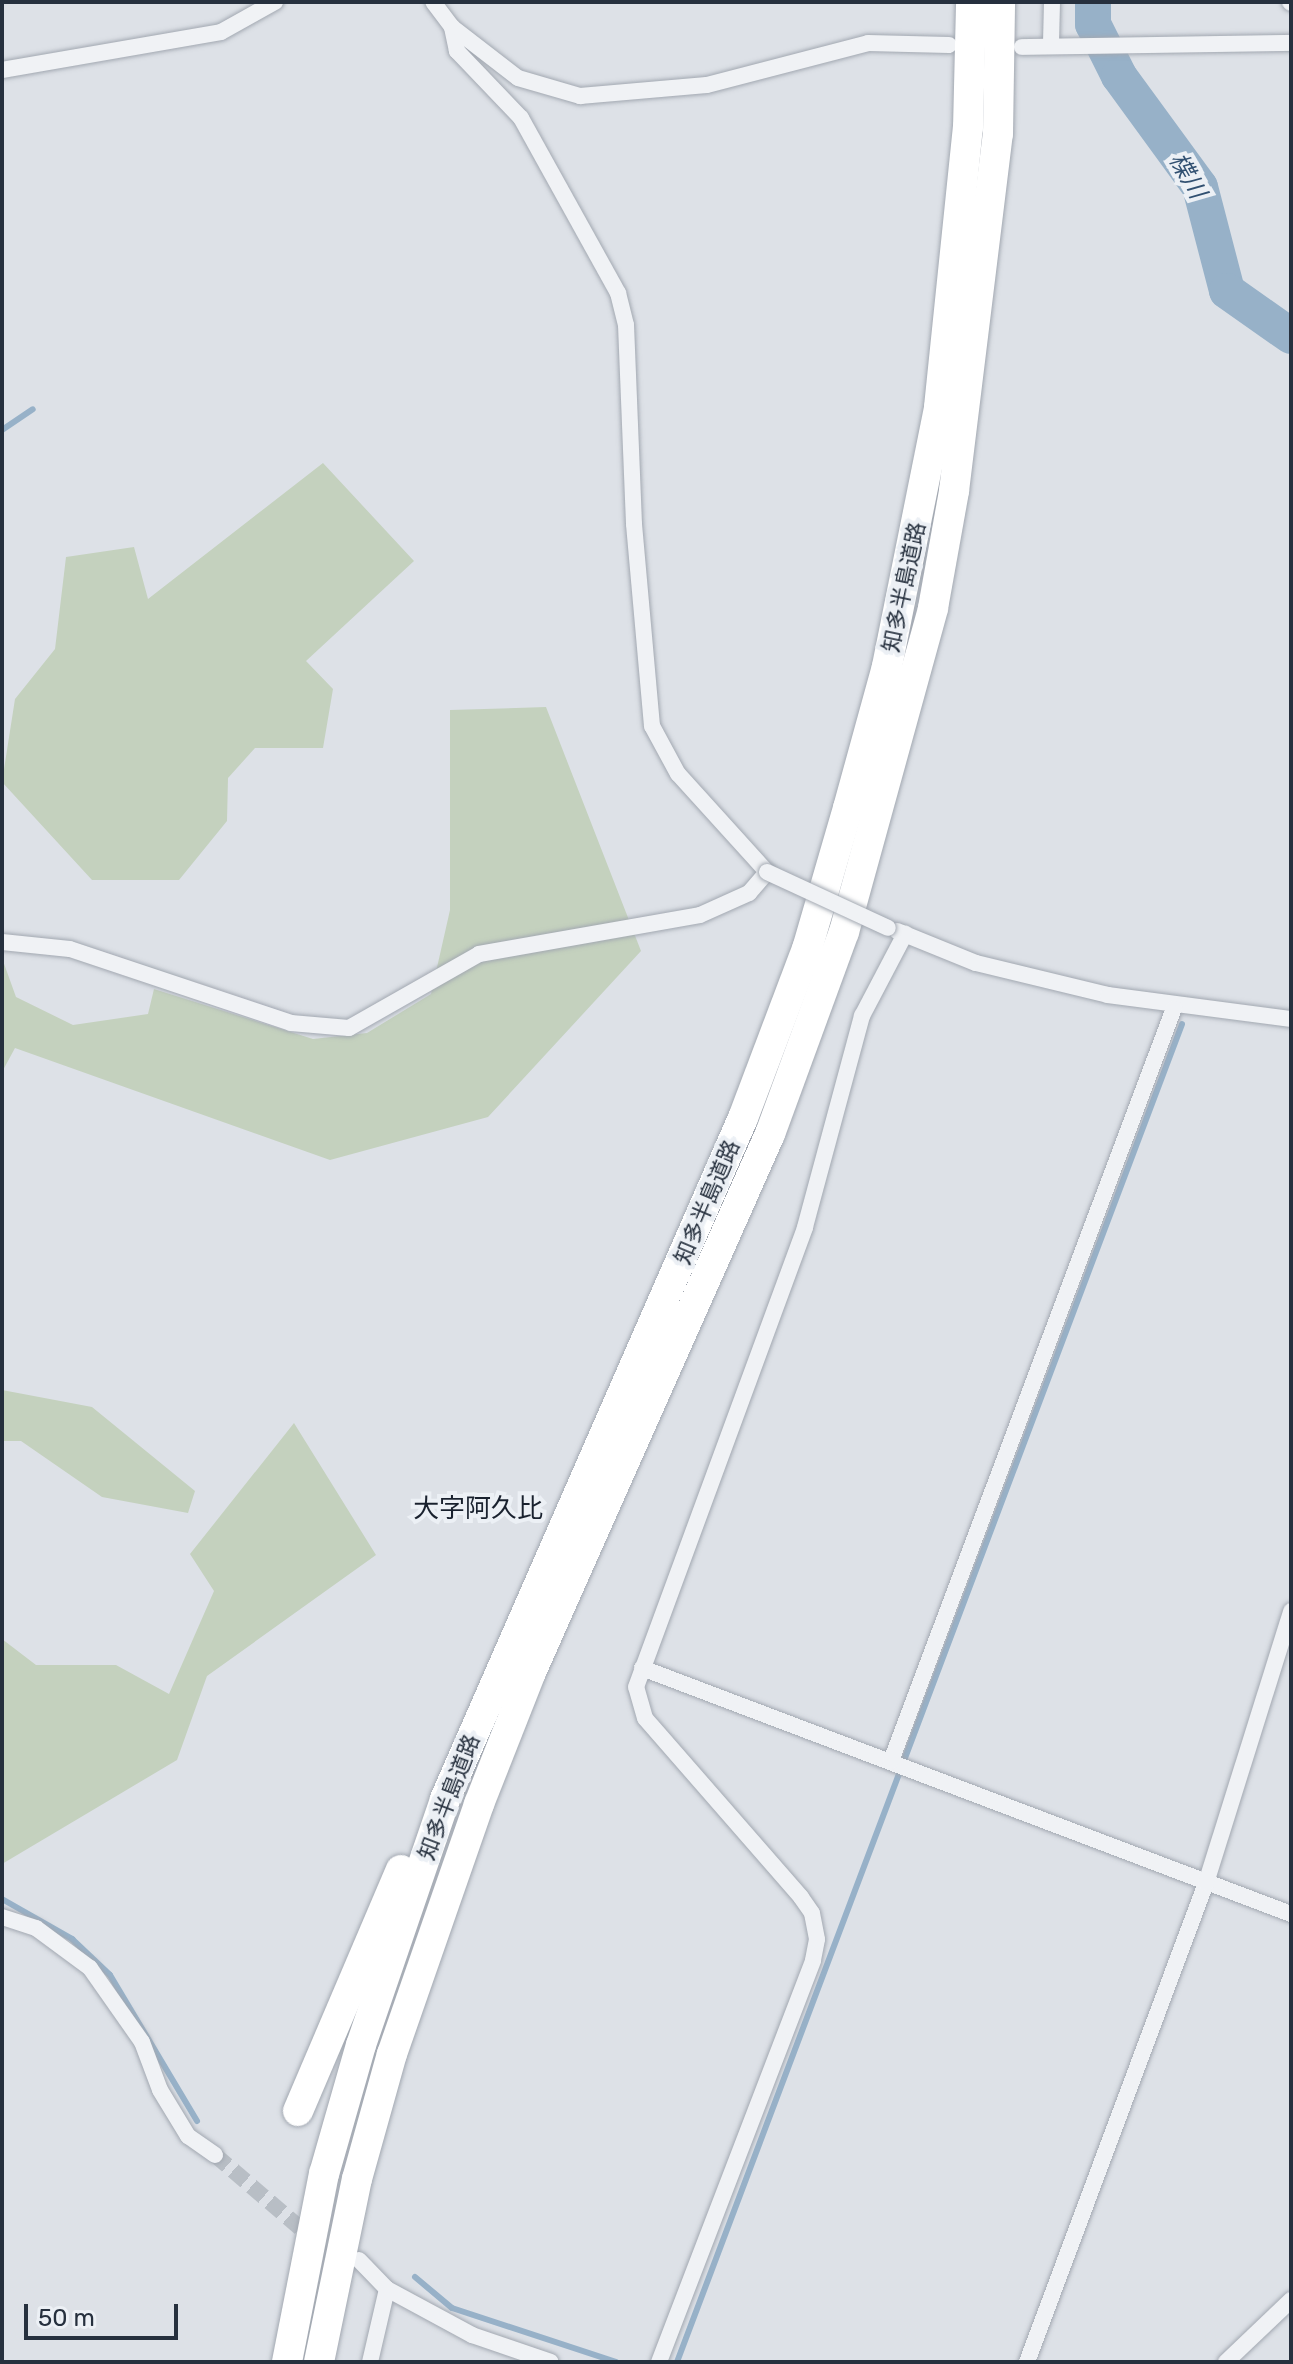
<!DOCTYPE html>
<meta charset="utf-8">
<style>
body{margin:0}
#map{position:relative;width:1293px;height:2364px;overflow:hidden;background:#dde1e7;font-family:Rubik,"Noto Sans JP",sans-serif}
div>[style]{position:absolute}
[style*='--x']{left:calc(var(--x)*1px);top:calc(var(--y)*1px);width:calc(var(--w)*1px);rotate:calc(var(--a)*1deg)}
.green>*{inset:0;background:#c4d1be}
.stream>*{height:6px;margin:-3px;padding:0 3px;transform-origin:3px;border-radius:3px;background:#97b1c8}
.river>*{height:36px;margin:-18px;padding:0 18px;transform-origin:18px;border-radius:18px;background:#97b1c8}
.minor-tunnel>*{height:16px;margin-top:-8px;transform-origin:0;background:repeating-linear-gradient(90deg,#b8bec5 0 16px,transparent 0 24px)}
.roads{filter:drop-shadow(0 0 2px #a2a8b1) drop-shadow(0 0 2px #a2a8b1)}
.minor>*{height:16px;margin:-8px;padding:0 8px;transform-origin:8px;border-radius:8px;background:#f0f2f5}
.motorway>*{height:30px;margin:-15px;padding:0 15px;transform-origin:15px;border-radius:15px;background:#fff}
.bridges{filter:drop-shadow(0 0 2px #a2a8b1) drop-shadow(0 0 2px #a2a8b1)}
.minor-bridge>*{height:16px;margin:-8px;padding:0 8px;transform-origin:8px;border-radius:8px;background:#f0f2f5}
span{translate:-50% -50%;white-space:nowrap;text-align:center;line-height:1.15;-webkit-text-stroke:8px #ecf0f5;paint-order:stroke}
.street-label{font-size:22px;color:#26303e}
.water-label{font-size:24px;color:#315071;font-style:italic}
.quarter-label{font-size:26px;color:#19212e}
.frame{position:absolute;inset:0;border:4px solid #26303e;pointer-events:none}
.scale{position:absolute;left:24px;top:2304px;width:154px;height:36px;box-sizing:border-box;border:4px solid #26303e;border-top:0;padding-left:10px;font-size:24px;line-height:28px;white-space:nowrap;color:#26303e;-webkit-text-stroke:6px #ecf0f5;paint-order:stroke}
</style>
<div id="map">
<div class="green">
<div style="clip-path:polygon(323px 463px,414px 561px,306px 661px,333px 689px,323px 748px,255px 748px,228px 778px,227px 821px,179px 880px,92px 880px,2px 782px,15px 699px,55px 649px,66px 557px,134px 547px,148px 599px)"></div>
<div style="clip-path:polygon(546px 707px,641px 951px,488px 1117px,330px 1160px,15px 1048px,2px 1072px,2px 958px,16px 997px,73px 1025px,148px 1014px,154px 989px,313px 1039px,367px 1033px,431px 994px,450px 910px,450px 710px)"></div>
<div style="clip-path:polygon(2px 1390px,92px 1407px,195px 1491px,188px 1513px,102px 1497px,21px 1441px,2px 1441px)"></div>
<div style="clip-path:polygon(294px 1423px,376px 1555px,207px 1676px,177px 1760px,2px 1864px,2px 1639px,36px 1665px,116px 1665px,169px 1694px,214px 1591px,190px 1554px)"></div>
</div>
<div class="stream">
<div style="--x:2;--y:430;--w:37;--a:-34"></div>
<div style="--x:2;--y:1899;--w:81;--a:29.7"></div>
<div style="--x:72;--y:1939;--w:52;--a:43.5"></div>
<div style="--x:110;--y:1975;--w:170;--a:59.2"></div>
<div style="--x:415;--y:2277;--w:48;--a:40"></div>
<div style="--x:452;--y:2308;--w:173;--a:18.2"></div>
<div style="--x:677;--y:2362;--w:1430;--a:-69.32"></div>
</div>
<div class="river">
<div style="--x:1093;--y:2;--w:22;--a:90"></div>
<div style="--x:1093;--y:24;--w:58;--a:63.4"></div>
<div style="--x:1119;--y:76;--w:137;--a:53.9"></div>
<div style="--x:1200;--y:187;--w:107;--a:75.4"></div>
<div style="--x:1227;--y:291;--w:78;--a:35.1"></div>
</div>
<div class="minor-tunnel">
<div style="--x:215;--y:2155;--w:146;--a:40.6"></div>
<div style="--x:326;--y:2250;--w:21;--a:17"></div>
</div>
<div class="roads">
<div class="minor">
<div style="--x:1290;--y:2;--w:1;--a:45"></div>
<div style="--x:452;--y:27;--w:83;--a:37.7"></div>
<div style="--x:518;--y:78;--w:65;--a:16.2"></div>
<div style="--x:580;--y:96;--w:127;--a:-5"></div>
<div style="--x:707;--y:85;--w:166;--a:-14.6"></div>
<div style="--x:868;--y:43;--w:81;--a:1.4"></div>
<div style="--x:1051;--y:43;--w:41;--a:-88.6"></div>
<div style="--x:1022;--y:47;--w:269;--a:-0.9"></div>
<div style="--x:2;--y:70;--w:222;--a:-9.8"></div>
<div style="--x:221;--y:32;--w:62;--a:-29.1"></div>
<div style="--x:897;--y:931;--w:85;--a:22.1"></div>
<div style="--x:976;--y:963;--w:136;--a:13.6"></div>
<div style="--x:1108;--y:995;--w:185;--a:7.5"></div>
<div style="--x:2;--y:942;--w:68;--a:5.9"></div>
<div style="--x:70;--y:949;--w:233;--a:18.5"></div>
<div style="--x:291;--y:1023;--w:58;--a:4.9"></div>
<div style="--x:349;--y:1028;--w:150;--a:-29.6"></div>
<div style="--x:479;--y:954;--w:224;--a:-10"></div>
<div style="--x:700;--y:915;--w:54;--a:-24.2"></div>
<div style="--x:749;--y:893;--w:28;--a:-49"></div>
<div style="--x:767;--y:872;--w:132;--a:-132.2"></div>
<div style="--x:678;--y:774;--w:55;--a:-118.4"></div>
<div style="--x:652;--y:726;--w:203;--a:-95.1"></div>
<div style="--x:634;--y:524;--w:199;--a:-92.3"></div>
<div style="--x:626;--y:325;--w:33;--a:-104"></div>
<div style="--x:618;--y:293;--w:200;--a:-119"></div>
<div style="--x:521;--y:118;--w:93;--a:-133.7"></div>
<div style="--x:457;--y:51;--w:25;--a:-102"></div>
<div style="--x:452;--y:27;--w:31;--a:-127"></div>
<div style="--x:642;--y:1668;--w:694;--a:20.76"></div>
<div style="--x:891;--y:1761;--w:804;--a:-69.4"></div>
<div style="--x:2;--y:1917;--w:36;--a:18"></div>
<div style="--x:36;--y:1928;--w:67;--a:36.5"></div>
<div style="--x:90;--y:1968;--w:90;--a:54.9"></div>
<div style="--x:142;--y:2042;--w:51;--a:69.4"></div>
<div style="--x:160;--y:2090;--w:54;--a:58.7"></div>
<div style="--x:188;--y:2136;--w:33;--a:35"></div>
<div style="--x:359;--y:2260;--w:40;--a:46"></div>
<div style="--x:387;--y:2289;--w:97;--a:28.4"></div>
<div style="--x:472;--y:2335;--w:83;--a:18.9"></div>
<div style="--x:370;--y:2362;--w:75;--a:-76.9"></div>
<div style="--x:659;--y:2362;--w:430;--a:-69"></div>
<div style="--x:813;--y:1960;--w:21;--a:-79"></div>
<div style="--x:817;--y:1939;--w:26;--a:-101"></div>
<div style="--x:812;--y:1913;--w:19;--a:-125"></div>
<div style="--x:801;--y:1897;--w:237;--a:-131.1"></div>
<div style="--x:645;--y:1718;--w:32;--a:-106"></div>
<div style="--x:636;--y:1687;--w:490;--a:-69.8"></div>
<div style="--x:805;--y:1227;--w:219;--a:-74.9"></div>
<div style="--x:862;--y:1016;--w:93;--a:-62.3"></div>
<div style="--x:1027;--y:2362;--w:511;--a:-69.51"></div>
<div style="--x:1206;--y:1883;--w:285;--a:-72.6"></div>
<div style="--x:1226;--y:2362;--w:90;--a:-43.6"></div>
</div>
<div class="motorway">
<div style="--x:298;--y:2111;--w:262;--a:-66.9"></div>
<div style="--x:287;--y:2362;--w:192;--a:-78.9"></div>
<div style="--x:324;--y:2174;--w:134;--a:-74"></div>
<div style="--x:361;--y:2045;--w:260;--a:-71.1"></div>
<div style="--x:445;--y:1799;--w:743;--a:-66.37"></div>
<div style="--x:743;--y:1118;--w:181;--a:-69.3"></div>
<div style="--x:807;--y:949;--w:147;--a:-73.8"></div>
<div style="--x:848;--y:808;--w:147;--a:-74.6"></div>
<div style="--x:887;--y:666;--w:264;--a:-78.6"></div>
<div style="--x:939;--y:407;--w:281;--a:-84.1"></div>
<div style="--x:968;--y:128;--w:126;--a:-88.6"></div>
<div style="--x:319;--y:2362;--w:187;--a:-78.3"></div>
<div style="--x:357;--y:2179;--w:130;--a:-74.4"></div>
<div style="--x:392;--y:2054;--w:265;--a:-70.8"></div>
<div style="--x:479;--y:1804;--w:142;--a:-68.5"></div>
<div style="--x:531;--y:1672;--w:589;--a:-66.05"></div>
<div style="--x:770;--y:1134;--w:215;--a:-69.9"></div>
<div style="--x:844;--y:932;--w:336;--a:-74.6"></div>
<div style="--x:933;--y:608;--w:119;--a:-79.8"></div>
<div style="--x:954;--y:491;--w:360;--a:-83"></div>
<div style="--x:998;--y:134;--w:132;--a:-89.1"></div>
</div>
</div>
<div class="bridges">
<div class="minor-bridge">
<div style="--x:767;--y:872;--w:133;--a:24.8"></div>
</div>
</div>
<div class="street-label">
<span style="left:904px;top:587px;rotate:-78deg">知多半島道路</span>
<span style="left:707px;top:1202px;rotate:-67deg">知多半島道路</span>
<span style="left:449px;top:1797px;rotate:-69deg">知多半島道路</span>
</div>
<div class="water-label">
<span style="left:1187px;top:176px;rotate:60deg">楪川</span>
</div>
<div class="quarter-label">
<span style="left:478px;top:1509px">大字阿久比</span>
</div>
<div class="frame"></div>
<div class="scale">50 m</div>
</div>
